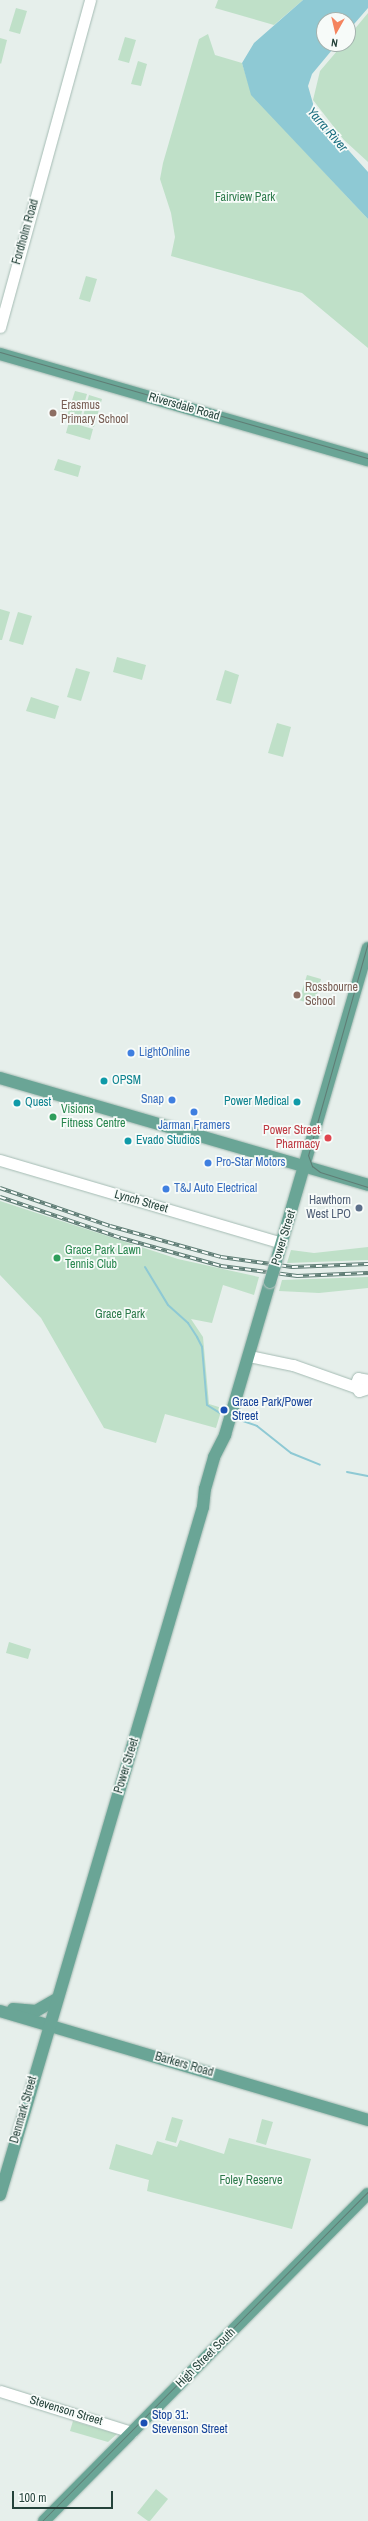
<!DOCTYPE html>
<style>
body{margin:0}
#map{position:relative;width:368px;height:2521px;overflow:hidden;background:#e6efeb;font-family:"Archivo Narrow",sans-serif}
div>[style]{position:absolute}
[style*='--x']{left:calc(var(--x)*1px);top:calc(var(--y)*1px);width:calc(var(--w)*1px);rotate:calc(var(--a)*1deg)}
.green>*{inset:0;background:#bfe0c8}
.water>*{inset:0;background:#8ec9d4}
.stream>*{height:2px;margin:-1px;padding:0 1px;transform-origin:1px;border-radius:1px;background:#8ec9d4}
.roads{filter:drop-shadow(0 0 1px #a4bbb3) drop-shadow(0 0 1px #a4bbb3)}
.secondary>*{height:11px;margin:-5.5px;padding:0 5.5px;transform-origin:5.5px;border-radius:5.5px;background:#fff}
.primary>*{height:12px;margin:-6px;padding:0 6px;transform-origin:6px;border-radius:6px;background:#6aa596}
.tram>*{height:1px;margin:-0.5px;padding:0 0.5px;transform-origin:0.5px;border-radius:0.5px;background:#5f7d75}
.rail>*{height:3.5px;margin-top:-1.75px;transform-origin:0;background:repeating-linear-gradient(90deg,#f7fbf9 0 6px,#5f7d75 0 12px);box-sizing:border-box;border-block:1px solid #5f7d75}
.bridges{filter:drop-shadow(0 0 1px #c2cac8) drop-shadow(0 0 1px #c2cac8)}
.primary-bridge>*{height:12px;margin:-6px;padding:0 6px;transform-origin:6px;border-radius:6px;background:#6aa596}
.dots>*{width:11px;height:11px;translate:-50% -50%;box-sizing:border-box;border:2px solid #f7fbf9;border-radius:50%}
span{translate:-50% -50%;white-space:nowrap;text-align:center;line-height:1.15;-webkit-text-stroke:3.5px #f7fbf9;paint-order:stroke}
.park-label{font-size:12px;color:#2d7a4b}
.street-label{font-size:12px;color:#24423a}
.education-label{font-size:12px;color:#785e54}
.left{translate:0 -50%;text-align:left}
.shop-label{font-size:12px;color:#366cbe}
.right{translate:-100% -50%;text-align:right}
.culture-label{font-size:12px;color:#0d838f}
.leisure-label{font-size:12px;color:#27864d}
.health-label{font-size:12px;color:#be3a42}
.service-label{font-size:12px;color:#4e5e75}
.transit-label{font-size:12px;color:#164399}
.water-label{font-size:13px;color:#1c6f80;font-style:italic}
.north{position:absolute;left:316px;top:12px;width:40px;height:40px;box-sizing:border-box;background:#f7fbf9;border:1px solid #a3b1ad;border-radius:50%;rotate:188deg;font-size:11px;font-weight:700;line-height:16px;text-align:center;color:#24423a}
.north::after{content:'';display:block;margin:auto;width:14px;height:18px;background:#f4845f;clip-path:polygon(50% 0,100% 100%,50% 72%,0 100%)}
.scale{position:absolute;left:12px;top:2491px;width:101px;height:18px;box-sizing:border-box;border:2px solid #24423a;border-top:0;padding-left:5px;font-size:12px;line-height:14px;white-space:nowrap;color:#24423a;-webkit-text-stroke:3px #f7fbf9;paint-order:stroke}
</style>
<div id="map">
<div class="green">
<div style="clip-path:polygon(218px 0,303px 0,274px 25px,215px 8px)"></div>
<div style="clip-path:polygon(16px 8px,27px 11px,20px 34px,9px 31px)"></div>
<div style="clip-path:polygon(368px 13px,368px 162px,344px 140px,313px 100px,320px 71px,343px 44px,348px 44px,348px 37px)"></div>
<div style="clip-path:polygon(208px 34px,215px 55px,242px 63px,252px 95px,368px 219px,368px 348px,302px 293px,171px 256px,175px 237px,171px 213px,160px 179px,163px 163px,199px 39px)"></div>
<div style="clip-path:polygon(125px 37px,136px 40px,129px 63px,118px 60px)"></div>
<div style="clip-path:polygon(0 38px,7px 40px,1px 64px,0 63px)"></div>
<div style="clip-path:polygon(138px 61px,147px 64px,141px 86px,131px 84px)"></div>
<div style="clip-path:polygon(86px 276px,97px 279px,90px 302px,79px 299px)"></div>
<div style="clip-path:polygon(75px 391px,87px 394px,79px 422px,66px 419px)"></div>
<div style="clip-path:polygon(89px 395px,102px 399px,94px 427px,81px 423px)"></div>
<div style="clip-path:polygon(69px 422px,93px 429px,90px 440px,66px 433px)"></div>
<div style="clip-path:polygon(58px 459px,81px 466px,78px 477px,54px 470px)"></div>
<div style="clip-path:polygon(0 609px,10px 612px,2px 640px,0 640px)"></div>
<div style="clip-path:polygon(18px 612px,32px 616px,23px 645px,9px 641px)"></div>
<div style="clip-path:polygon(117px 657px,146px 665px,142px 680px,113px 672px)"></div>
<div style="clip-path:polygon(76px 668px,90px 672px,81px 701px,67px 697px)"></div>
<div style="clip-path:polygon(225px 670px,239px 675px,231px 704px,216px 700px)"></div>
<div style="clip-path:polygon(31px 697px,59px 706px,55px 719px,26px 711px)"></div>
<div style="clip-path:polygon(277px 723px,291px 727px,283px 757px,268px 753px)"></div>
<div style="clip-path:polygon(307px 975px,321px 979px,314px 1005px,299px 1000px)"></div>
<div style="clip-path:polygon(0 1201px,178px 1259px,259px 1277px,254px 1295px,223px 1285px,212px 1323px,191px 1319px,203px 1337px,209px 1404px,222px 1408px,216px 1428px,165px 1414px,156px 1443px,104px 1428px,41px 1318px,0 1275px)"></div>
<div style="clip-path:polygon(368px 1247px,368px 1260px,287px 1263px,291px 1250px,314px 1253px)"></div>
<div style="clip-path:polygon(368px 1277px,368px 1288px,319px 1293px,279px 1291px,282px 1280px)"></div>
<div style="clip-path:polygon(9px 1642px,31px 1649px,28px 1659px,6px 1653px)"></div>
<div style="clip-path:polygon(172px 2117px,183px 2120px,176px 2143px,165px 2140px)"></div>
<div style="clip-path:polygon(262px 2119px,273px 2122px,266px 2145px,256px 2142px)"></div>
<div style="clip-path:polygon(229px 2138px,311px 2159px,292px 2229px,147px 2191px,149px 2180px,109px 2169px,116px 2144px,152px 2155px,157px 2141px,177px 2147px,180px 2140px,224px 2154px)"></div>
<div style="clip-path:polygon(73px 2421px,117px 2434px,108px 2442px,70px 2431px)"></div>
<div style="clip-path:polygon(156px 2489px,168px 2499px,150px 2521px,148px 2521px,137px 2513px)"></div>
</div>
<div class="water">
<div style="clip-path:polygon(303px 0,368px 0,368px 8px,348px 31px,348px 20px,324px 20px,324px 44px,337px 44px,312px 74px,308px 86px,316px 114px,368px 172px,368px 219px,251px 95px,242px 63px,254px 43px)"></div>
</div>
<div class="stream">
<div style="--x:145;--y:1267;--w:44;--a:58.8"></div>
<div style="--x:168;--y:1305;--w:27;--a:42"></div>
<div style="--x:188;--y:1323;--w:17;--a:57"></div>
<div style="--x:197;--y:1337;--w:11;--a:63"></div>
<div style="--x:202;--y:1347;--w:58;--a:85.1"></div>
<div style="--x:207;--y:1405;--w:15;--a:32"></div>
<div style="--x:240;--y:1420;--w:18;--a:19"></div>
<div style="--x:257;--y:1426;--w:43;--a:38.5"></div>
<div style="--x:291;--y:1453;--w:31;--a:22"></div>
<div style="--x:347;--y:1472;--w:21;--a:11"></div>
</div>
<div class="roads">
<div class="secondary">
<div style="--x:0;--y:327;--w:339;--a:-74.6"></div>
<div style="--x:0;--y:1160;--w:294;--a:16.4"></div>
<div style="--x:249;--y:1356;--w:45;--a:11.6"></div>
<div style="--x:293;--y:1365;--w:66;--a:19.5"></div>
<div style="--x:368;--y:1380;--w:10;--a:-169"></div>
<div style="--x:358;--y:1378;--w:8;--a:113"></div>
<div style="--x:355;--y:1385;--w:7;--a:56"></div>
<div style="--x:359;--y:1391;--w:9;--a:-18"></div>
<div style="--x:0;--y:2391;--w:138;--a:17.3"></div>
</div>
<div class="primary">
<div style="--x:0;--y:354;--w:383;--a:16.1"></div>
<div style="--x:0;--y:1078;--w:383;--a:16.2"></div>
<div style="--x:276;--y:1262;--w:327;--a:-73.7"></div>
<div style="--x:13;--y:2009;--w:23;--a:5"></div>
<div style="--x:36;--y:2011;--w:24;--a:-30"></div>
<div style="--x:0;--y:2011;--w:384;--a:16.5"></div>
<div style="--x:0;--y:2195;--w:717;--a:-73.56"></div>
<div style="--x:203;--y:1507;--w:18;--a:-84"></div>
<div style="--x:205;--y:1489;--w:33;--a:-74"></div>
<div style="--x:214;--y:1457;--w:25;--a:-63"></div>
<div style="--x:225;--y:1435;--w:159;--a:-73.6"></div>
<div style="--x:44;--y:2521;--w:460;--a:-45.3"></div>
</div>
</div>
<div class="tram">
<div style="--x:0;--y:352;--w:383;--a:16.1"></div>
<div style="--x:368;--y:942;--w:221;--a:105.7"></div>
<div style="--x:308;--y:1155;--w:12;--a:70"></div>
<div style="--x:312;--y:1166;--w:10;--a:37"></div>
<div style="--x:320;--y:1172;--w:50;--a:17.4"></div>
<div style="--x:42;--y:2521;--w:463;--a:-45.3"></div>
</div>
<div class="rail">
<div style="--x:0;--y:1188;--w:116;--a:19.1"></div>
<div style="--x:110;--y:1226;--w:115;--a:15.6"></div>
<div style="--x:221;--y:1257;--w:72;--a:8"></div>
<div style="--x:292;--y:1267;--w:76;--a:-2.3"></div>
<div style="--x:0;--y:1197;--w:128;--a:18.7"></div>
<div style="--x:121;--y:1238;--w:104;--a:15.6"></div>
<div style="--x:221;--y:1266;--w:77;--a:7.5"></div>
<div style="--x:297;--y:1276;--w:71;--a:-2.4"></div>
</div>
<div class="bridges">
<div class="primary-bridge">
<div style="--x:270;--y:1282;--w:21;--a:-73"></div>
</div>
</div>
<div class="dots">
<div style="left:53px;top:413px;background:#8d6e63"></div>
<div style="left:297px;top:995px;background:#8d6e63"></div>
<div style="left:131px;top:1053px;background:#3f7fe0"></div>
<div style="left:104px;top:1081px;background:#0f9aa8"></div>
<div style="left:172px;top:1100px;background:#3f7fe0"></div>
<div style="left:297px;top:1102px;background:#0f9aa8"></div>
<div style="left:17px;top:1103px;background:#0f9aa8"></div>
<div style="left:194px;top:1112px;background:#3f7fe0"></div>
<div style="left:53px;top:1117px;background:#2e9e5b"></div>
<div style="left:328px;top:1138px;background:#e0444e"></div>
<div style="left:128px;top:1141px;background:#0f9aa8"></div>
<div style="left:208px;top:1163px;background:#3f7fe0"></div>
<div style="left:166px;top:1189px;background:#3f7fe0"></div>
<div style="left:359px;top:1208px;background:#5c6f8a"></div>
<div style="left:57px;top:1258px;background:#2e9e5b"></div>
<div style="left:224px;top:1410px;background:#1a4fb4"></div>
<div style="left:144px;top:2423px;background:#1a4fb4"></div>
</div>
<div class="park-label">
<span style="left:245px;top:198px">Fairview Park</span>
<span style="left:120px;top:1315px">Grace Park</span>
<span style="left:251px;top:2181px">Foley Reserve</span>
</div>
<div class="street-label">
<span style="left:26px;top:232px;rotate:-74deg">Fordholm Road</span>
<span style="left:184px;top:407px;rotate:16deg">Riversdale Road</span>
<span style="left:141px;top:1202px;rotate:16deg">Lynch Street</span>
<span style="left:284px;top:1238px;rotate:-73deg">Power Street</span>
<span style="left:127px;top:1766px;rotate:-73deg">Power Street</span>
<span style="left:184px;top:2065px;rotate:16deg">Barkers Road</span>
<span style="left:24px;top:2110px;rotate:-74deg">Denmark Street</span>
<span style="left:206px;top:2358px;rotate:-45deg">High Street South</span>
<span style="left:66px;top:2411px;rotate:17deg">Stevenson Street</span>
</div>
<div class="education-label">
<span class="left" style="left:61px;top:413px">Erasmus<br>Primary School</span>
<span class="left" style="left:305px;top:995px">Rossbourne<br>School</span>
</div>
<div class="shop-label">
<span class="left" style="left:139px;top:1053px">LightOnline</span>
<span class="right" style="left:164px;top:1100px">Snap</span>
<span style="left:194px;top:1126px">Jarman Framers</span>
<span class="left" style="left:216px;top:1163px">Pro-Star Motors</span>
<span class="left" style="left:174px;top:1189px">T&amp;J Auto Electrical</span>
</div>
<div class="culture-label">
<span class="left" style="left:112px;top:1081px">OPSM</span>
<span class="right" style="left:289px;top:1102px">Power Medical</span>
<span class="left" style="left:25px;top:1103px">Quest</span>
<span class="left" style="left:136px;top:1141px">Evado Studios</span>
</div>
<div class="leisure-label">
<span class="left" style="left:61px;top:1117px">Visions<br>Fitness Centre</span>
<span class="left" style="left:65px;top:1258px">Grace Park Lawn<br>Tennis Club</span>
</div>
<div class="health-label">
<span class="right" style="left:320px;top:1138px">Power Street<br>Pharmacy</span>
</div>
<div class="service-label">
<span class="right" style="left:351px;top:1208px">Hawthorn<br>West LPO</span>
</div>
<div class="transit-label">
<span class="left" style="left:232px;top:1410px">Grace Park/Power<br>Street</span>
<span class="left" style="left:152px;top:2423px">Stop 31:<br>Stevenson Street</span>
</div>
<div class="water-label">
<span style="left:327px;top:130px;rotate:49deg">Yarra River</span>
</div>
<div class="north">N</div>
<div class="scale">100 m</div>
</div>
